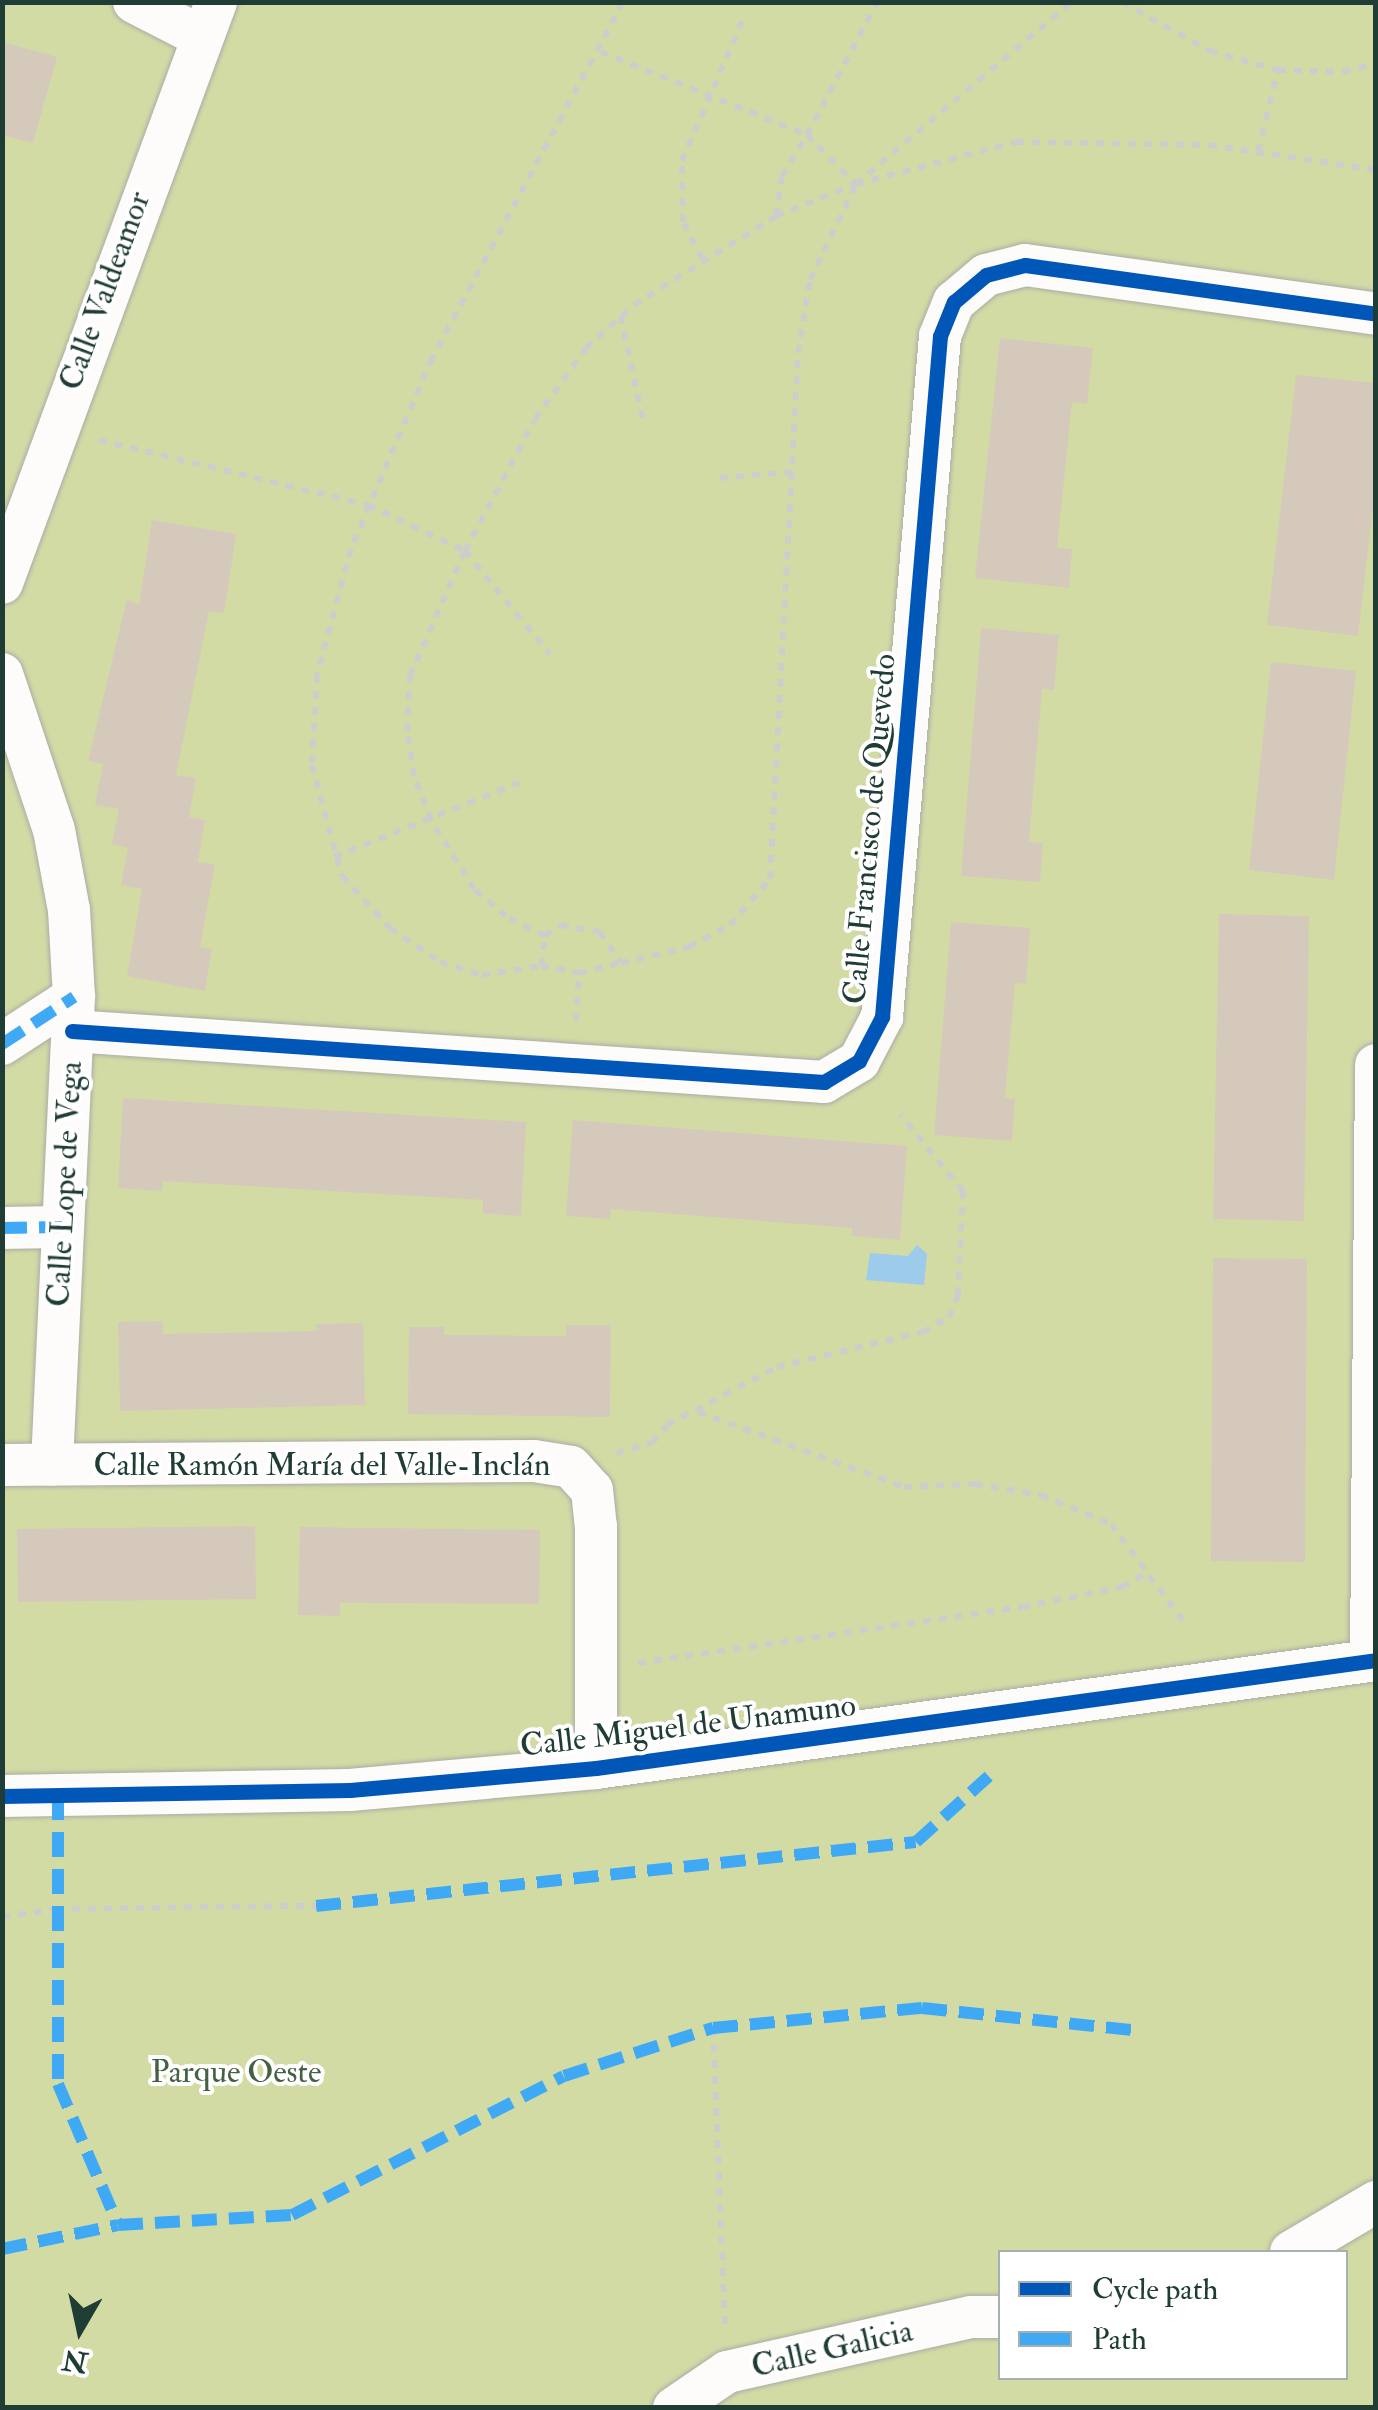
<!DOCTYPE html>
<meta charset="utf-8">
<style>
body{margin:0}
#map{position:relative;width:1378px;height:2410px;overflow:hidden;background:#f3ede5;font-family:"IM FELL Double Pica",serif}
div>[style]{position:absolute}
[style*='--x']{left:calc(var(--x)*1px);top:calc(var(--y)*1px);width:calc(var(--w)*1px);rotate:calc(var(--a)*1deg)}
.green>*{inset:0;background:#d3dba5}
.water>*{inset:0;background:#9ccbeb}
.building>*{inset:0;background:#d5c9bb}
.path>*{height:6px;margin-top:-3px;transform-origin:0;background:repeating-linear-gradient(90deg,#cdcecc 0 8px,transparent 0 16px)}
.roads{filter:drop-shadow(0 0 2px #abaca6) drop-shadow(0 0 2px #abaca6)}
.street>*{height:42px;margin:-21px;padding:0 21px;transform-origin:21px;border-radius:21px;background:#fdfcfb}
.quiet>*{height:12px;margin-top:-6px;transform-origin:0;background:repeating-linear-gradient(90deg,#3fa9f5 0 25px,transparent 0 37px)}
.cycleway>*{height:15px;margin:-7.5px;padding:0 7.5px;transform-origin:7.5px;border-radius:7.5px;background:#0057b8}
span{translate:-50% -50%;white-space:nowrap;text-align:center;line-height:1.15;-webkit-text-stroke:8px #fff;paint-order:stroke}
.street-label{font-size:32px;color:#1f3d34}
.park-label{font-size:32px;color:#456143}
.frame{position:absolute;inset:0;border:5px solid #1f3d34;pointer-events:none}
.legend{position:absolute;left:998px;top:2250px;width:350px;height:130px;box-sizing:border-box;background:#fff;border:2px solid #a5b1ae;margin:0;padding:12px 18px;list-style:none;font-size:30px;color:#1f3d34}
.legend li{display:flex;align-items:center;gap:20px;height:50px}
.legend b{width:50px;border:2px solid #a5b1ae}
.north{position:absolute;left:30px;top:2280px;width:100px;height:100px;-webkit-text-stroke:8px #fff;paint-order:stroke;rotate:189deg;font-size:28px;font-weight:700;line-height:40px;text-align:center;color:#1f3d34}
.north::after{content:'';display:block;margin:auto;width:35px;height:45px;background:#1f3d34;clip-path:polygon(50% 0,100% 100%,50% 72%,0 100%)}
</style>
<div id="map">
<div class="green">
<div style="clip-path:polygon(evenodd,3px 3px,1375px 3px,1375px 2407px,3px 2407px,3px 3px,1001px 2252px,1346px 2252px,1346px 2378px,1001px 2378px,1001px 2252px)"></div>
</div>
<div class="water">
<div style="clip-path:polygon(917px 1245px,927px 1254px,924px 1285px,866px 1280px,870px 1253px,908px 1256px)"></div>
</div>
<div class="building">
<div style="clip-path:polygon(2px 42px,57px 57px,33px 143px,2px 135px)"></div>
<div style="clip-path:polygon(1000px 338px,1093px 348px,1087px 404px,1072px 402px,1057px 548px,1072px 549px,1069px 588px,975px 578px)"></div>
<div style="clip-path:polygon(1296px 375px,1376px 383px,1376px 481px,1358px 636px,1267px 625px)"></div>
<div style="clip-path:polygon(152px 520px,236px 534px,224px 613px,209px 611px,176px 775px,196px 778px,189px 817px,205px 820px,198px 862px,215px 864px,200px 947px,212px 949px,205px 991px,127px 976px,142px 889px,121px 885px,128px 848px,112px 844px,119px 809px,95px 805px,103px 764px,88px 761px,127px 599px,139px 605px)"></div>
<div style="clip-path:polygon(981px 628px,1059px 635px,1054px 690px,1042px 689px,1029px 842px,1043px 843px,1040px 882px,961px 876px)"></div>
<div style="clip-path:polygon(1271px 662px,1356px 671px,1334px 880px,1249px 870px)"></div>
<div style="clip-path:polygon(1219px 914px,1309px 916px,1304px 1221px,1213px 1219px)"></div>
<div style="clip-path:polygon(951px 922px,1030px 928px,1026px 984px,1015px 983px,1005px 1098px,1015px 1099px,1012px 1141px,934px 1135px)"></div>
<div style="clip-path:polygon(123px 1098px,526px 1122px,521px 1216px,483px 1213px,483px 1200px,163px 1181px,162px 1191px,118px 1188px)"></div>
<div style="clip-path:polygon(573px 1120px,907px 1146px,900px 1240px,852px 1236px,852px 1228px,611px 1209px,610px 1219px,566px 1216px)"></div>
<div style="clip-path:polygon(1213px 1258px,1307px 1259px,1305px 1562px,1211px 1561px)"></div>
<div style="clip-path:polygon(163px 1321px,163px 1334px,317px 1331px,316px 1324px,363px 1323px,365px 1405px,120px 1411px,118px 1322px)"></div>
<div style="clip-path:polygon(566px 1325px,611px 1325px,610px 1417px,408px 1414px,409px 1327px,444px 1327px,444px 1335px,566px 1336px)"></div>
<div style="clip-path:polygon(255px 1526px,256px 1599px,18px 1602px,17px 1529px)"></div>
<div style="clip-path:polygon(300px 1527px,540px 1530px,539px 1604px,340px 1603px,340px 1616px,298px 1615px)"></div>
</div>
<div class="path">
<div style="--x:623;--y:2;--w:404;--a:118.2"></div>
<div style="--x:432;--y:358;--w:207;--a:113"></div>
<div style="--x:351;--y:549;--w:131;--a:105.1"></div>
<div style="--x:317;--y:675;--w:90;--a:93.2"></div>
<div style="--x:312;--y:765;--w:115;--a:74.9"></div>
<div style="--x:342;--y:876;--w:71;--a:47.3"></div>
<div style="--x:390;--y:928;--w:60;--a:34.2"></div>
<div style="--x:440;--y:962;--w:44;--a:17.2"></div>
<div style="--x:482;--y:975;--w:60;--a:-8.7"></div>
<div style="--x:541;--y:966;--w:30;--a:-82"></div>
<div style="--x:545;--y:936;--w:19;--a:-35"></div>
<div style="--x:561;--y:925;--w:40;--a:10"></div>
<div style="--x:600;--y:932;--w:37;--a:56"></div>
<div style="--x:621;--y:963;--w:70;--a:-13.2"></div>
<div style="--x:689;--y:947;--w:47;--a:-28.2"></div>
<div style="--x:730;--y:925;--w:61;--a:-49"></div>
<div style="--x:770;--y:879;--w:527;--a:-86.95"></div>
<div style="--x:798;--y:353;--w:74;--a:-80.7"></div>
<div style="--x:810;--y:280;--w:106;--a:-64.4"></div>
<div style="--x:856;--y:184;--w:282;--a:-40.2"></div>
<div style="--x:1122;--y:2;--w:101;--a:29.1"></div>
<div style="--x:1210;--y:51;--w:71;--a:15.6"></div>
<div style="--x:1278;--y:70;--w:65;--a:1.8"></div>
<div style="--x:1343;--y:72;--w:34;--a:-14"></div>
<div style="--x:601;--y:52;--w:222;--a:21.9"></div>
<div style="--x:807;--y:135;--w:150;--a:-62.2"></div>
<div style="--x:1258;--y:151;--w:83;--a:-76.1"></div>
<div style="--x:776;--y:216;--w:40;--a:-81.5"></div>
<div style="--x:782;--y:176;--w:48;--a:-58.6"></div>
<div style="--x:807;--y:135;--w:69;--a:45"></div>
<div style="--x:702;--y:259;--w:42;--a:-117.2"></div>
<div style="--x:683;--y:222;--w:61;--a:-90.9"></div>
<div style="--x:682;--y:161;--w:152;--a:-66.8"></div>
<div style="--x:621;--y:316;--w:112;--a:78.2"></div>
<div style="--x:99;--y:440;--w:277;--a:13.6"></div>
<div style="--x:368;--y:505;--w:107;--a:25.4"></div>
<div style="--x:465;--y:551;--w:134;--a:50.5"></div>
<div style="--x:720;--y:478;--w:72;--a:-4.8"></div>
<div style="--x:334;--y:857;--w:204;--a:-21.9"></div>
<div style="--x:545;--y:936;--w:44;--a:-152.9"></div>
<div style="--x:506;--y:916;--w:42;--a:-139.8"></div>
<div style="--x:474;--y:889;--w:81;--a:-121.9"></div>
<div style="--x:431;--y:820;--w:47;--a:-111.1"></div>
<div style="--x:414;--y:776;--w:46;--a:-98.8"></div>
<div style="--x:407;--y:731;--w:55;--a:-86.9"></div>
<div style="--x:410;--y:676;--w:137;--a:-66.3"></div>
<div style="--x:465;--y:551;--w:149;--a:-62.1"></div>
<div style="--x:535;--y:419;--w:87;--a:-54.3"></div>
<div style="--x:586;--y:348;--w:64;--a:-41.9"></div>
<div style="--x:634;--y:305;--w:168;--a:-32.1"></div>
<div style="--x:776;--y:216;--w:86;--a:-21.8"></div>
<div style="--x:856;--y:184;--w:165;--a:-14.7"></div>
<div style="--x:1016;--y:142;--w:193;--a:0.9"></div>
<div style="--x:1209;--y:145;--w:169;--a:8.5"></div>
<div style="--x:541;--y:966;--w:39;--a:10"></div>
<div style="--x:579;--y:973;--w:43;--a:-13.4"></div>
<div style="--x:576;--y:1021;--w:48;--a:-86.4"></div>
<div style="--x:698;--y:1412;--w:219;--a:20"></div>
<div style="--x:904;--y:1487;--w:71;--a:-2.4"></div>
<div style="--x:975;--y:1484;--w:67;--a:9.5"></div>
<div style="--x:1041;--y:1495;--w:76;--a:22.5"></div>
<div style="--x:1111;--y:1524;--w:126;--a:53.4"></div>
<div style="--x:616;--y:1453;--w:37;--a:-16"></div>
<div style="--x:652;--y:1443;--w:23;--a:-50"></div>
<div style="--x:667;--y:1425;--w:124;--a:-27.8"></div>
<div style="--x:777;--y:1367;--w:150;--a:-13.5"></div>
<div style="--x:923;--y:1332;--w:30;--a:-30"></div>
<div style="--x:949;--y:1317;--w:24;--a:-68"></div>
<div style="--x:958;--y:1295;--w:104;--a:-87.2"></div>
<div style="--x:963;--y:1191;--w:99;--a:-129.3"></div>
<div style="--x:638;--y:1663;--w:388;--a:-8.3"></div>
<div style="--x:1022;--y:1607;--w:102;--a:-11.3"></div>
<div style="--x:1122;--y:1587;--w:29;--a:-29"></div>
<div style="--x:2;--y:1917;--w:55;--a:-8.4"></div>
<div style="--x:56;--y:1909;--w:260;--a:-0.7"></div>
<div style="--x:713;--y:2028;--w:303;--a:87.7"></div>
</div>
<div class="roads">
<div class="street">
<div style="--x:134;--y:2;--w:74;--a:27.3"></div>
<div style="--x:2;--y:583;--w:619;--a:-69.78"></div>
<div style="--x:2;--y:674;--w:164;--a:71.6"></div>
<div style="--x:54;--y:830;--w:81;--a:79.4"></div>
<div style="--x:69;--y:910;--w:87;--a:86.7"></div>
<div style="--x:74;--y:997;--w:468;--a:92.7"></div>
<div style="--x:72;--y:1031;--w:754;--a:3.88"></div>
<div style="--x:824;--y:1082;--w:41;--a:-31"></div>
<div style="--x:859;--y:1061;--w:50;--a:-62.4"></div>
<div style="--x:882;--y:1017;--w:683;--a:-85.13"></div>
<div style="--x:940;--y:336;--w:37;--a:-68"></div>
<div style="--x:954;--y:302;--w:42;--a:-40.2"></div>
<div style="--x:986;--y:275;--w:40;--a:-14.4"></div>
<div style="--x:1025;--y:265;--w:354;--a:7.9"></div>
<div style="--x:2;--y:1044;--w:86;--a:-33.1"></div>
<div style="--x:2;--y:1228;--w:60;--a:-1"></div>
<div style="--x:2;--y:1465;--w:532;--a:-0.43"></div>
<div style="--x:534;--y:1461;--w:37;--a:9"></div>
<div style="--x:571;--y:1467;--w:31;--a:48"></div>
<div style="--x:592;--y:1490;--w:36;--a:84"></div>
<div style="--x:596;--y:1526;--w:242;--a:90"></div>
<div style="--x:1371;--y:1660;--w:595;--a:-89.52"></div>
<div style="--x:2;--y:1796;--w:348;--a:-1"></div>
<div style="--x:350;--y:1790;--w:247;--a:-5.1"></div>
<div style="--x:596;--y:1768;--w:787;--a:-7.88"></div>
<div style="--x:1291;--y:2252;--w:99;--a:-30.5"></div>
<div style="--x:674;--y:2408;--w:64;--a:-34.2"></div>
<div style="--x:727;--y:2372;--w:250;--a:-12.7"></div>
<div style="--x:971;--y:2317;--w:30;--a:0"></div>
</div>
</div>
<div class="quiet">
<div style="--x:2;--y:1044;--w:86;--a:-33.1"></div>
<div style="--x:2;--y:1228;--w:60;--a:-1"></div>
<div style="--x:58;--y:1795;--w:289;--a:90"></div>
<div style="--x:58;--y:2084;--w:153;--a:66.9"></div>
<div style="--x:316;--y:1906;--w:603;--a:-6.09"></div>
<div style="--x:916;--y:1842;--w:98;--a:-42.1"></div>
<div style="--x:2;--y:2249;--w:118;--a:-11.7"></div>
<div style="--x:118;--y:2225;--w:174;--a:-3.3"></div>
<div style="--x:292;--y:2215;--w:305;--a:-27.1"></div>
<div style="--x:564;--y:2076;--w:157;--a:-17.9"></div>
<div style="--x:713;--y:2028;--w:210;--a:-5.5"></div>
<div style="--x:922;--y:2008;--w:219;--a:6"></div>
</div>
<div class="cycleway">
<div style="--x:72;--y:1031;--w:754;--a:3.88"></div>
<div style="--x:824;--y:1082;--w:41;--a:-31"></div>
<div style="--x:859;--y:1061;--w:50;--a:-62.4"></div>
<div style="--x:882;--y:1017;--w:683;--a:-85.13"></div>
<div style="--x:940;--y:336;--w:37;--a:-68"></div>
<div style="--x:954;--y:302;--w:42;--a:-40.2"></div>
<div style="--x:986;--y:275;--w:40;--a:-14.4"></div>
<div style="--x:1025;--y:265;--w:354;--a:7.9"></div>
<div style="--x:2;--y:1796;--w:348;--a:-1"></div>
<div style="--x:350;--y:1790;--w:247;--a:-5.1"></div>
<div style="--x:596;--y:1768;--w:787;--a:-7.88"></div>
</div>
<div class="street-label">
<span style="left:105px;top:291px;rotate:-70deg">Calle Valdeamor</span>
<span style="left:870px;top:829px;rotate:-85deg">Calle Francisco de Quevedo</span>
<span style="left:65px;top:1184px;rotate:-87deg">Calle Lope de Vega</span>
<span style="left:322px;top:1465px">Calle Ramón María del Valle-Inclán</span>
<span style="left:688px;top:1726px;rotate:-7deg">Calle Miguel de Unamuno</span>
<span style="left:832px;top:2349px;rotate:-13deg">Calle Galicia</span>
</div>
<div class="park-label">
<span style="left:236px;top:2072px">Parque Oeste</span>
</div>
<div class="frame"></div>
<ul class="legend">
<li><b style="height:12px;background:#0057b8"></b>Cycle path</li>
<li><b style="height:12px;background:#3fa9f5"></b>Path</li>
</ul>
<div class="north">N</div>
</div>
